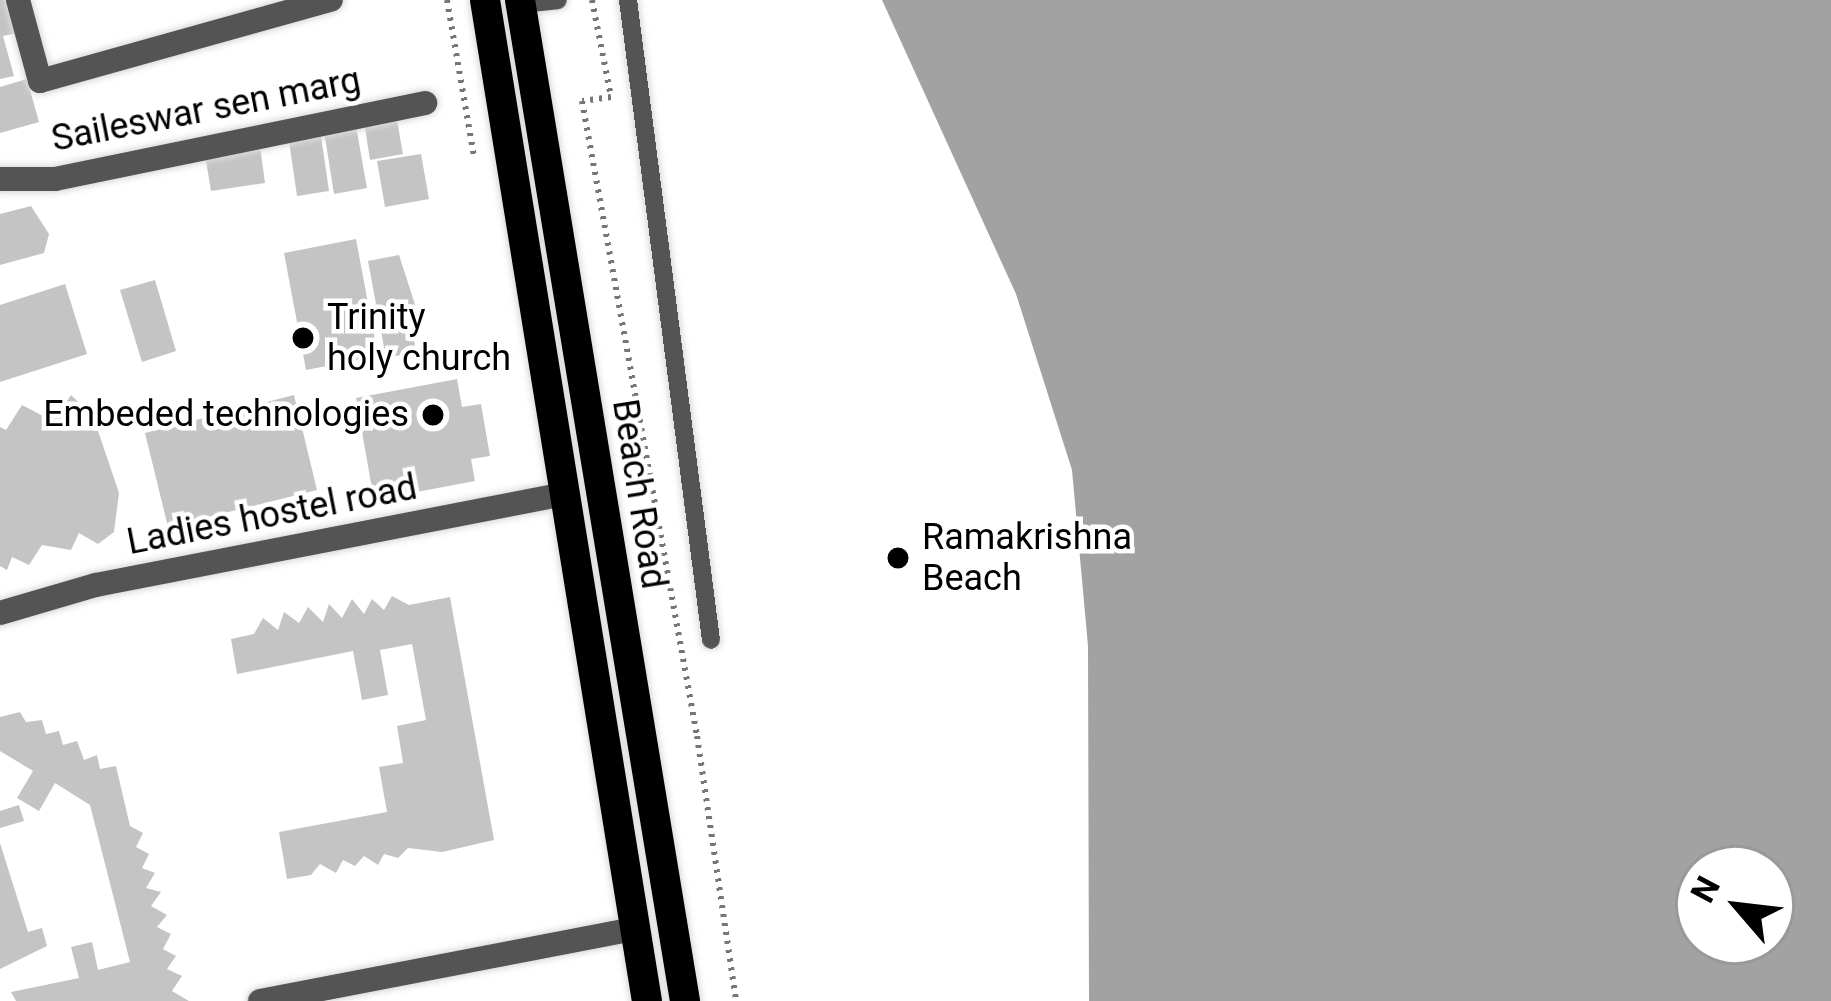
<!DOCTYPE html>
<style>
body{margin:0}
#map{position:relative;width:1831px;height:1001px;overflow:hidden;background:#fff;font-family:Roboto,sans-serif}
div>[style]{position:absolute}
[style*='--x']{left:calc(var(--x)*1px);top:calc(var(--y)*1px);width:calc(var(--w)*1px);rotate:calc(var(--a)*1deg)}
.water>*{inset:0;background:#a2a2a2}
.building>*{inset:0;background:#c4c4c4}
.path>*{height:6px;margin-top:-3px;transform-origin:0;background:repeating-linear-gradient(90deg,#767676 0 3px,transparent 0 9px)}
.roads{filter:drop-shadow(0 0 3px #dbdbdb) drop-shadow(0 0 3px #dbdbdb)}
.service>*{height:18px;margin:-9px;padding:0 9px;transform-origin:9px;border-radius:9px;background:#545454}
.minor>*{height:24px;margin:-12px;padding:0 12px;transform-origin:12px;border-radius:12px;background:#545454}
.primary>*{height:30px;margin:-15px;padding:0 15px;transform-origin:15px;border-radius:15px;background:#000}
.dots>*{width:33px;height:33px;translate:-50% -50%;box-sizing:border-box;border:6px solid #fff;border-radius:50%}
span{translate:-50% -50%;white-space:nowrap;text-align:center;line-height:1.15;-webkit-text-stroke:9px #fff;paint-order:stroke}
.street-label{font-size:36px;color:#000}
.poi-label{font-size:36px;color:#000}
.left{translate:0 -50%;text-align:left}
.right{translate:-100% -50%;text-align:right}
.north{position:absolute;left:1675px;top:845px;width:120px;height:120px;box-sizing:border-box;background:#fff;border:3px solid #999;border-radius:50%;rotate:298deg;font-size:33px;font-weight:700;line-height:48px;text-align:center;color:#000}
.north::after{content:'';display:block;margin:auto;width:42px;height:54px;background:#000;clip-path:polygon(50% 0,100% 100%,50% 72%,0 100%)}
</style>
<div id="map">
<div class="water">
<div style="clip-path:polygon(evenodd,882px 0,1831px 0,1831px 1001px,1089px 1001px,1088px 646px,1072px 470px,1016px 294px,882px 0,1699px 869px,1771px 869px,1771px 941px,1699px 941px,1699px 869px)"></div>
</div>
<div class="building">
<div style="clip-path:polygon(0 0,9px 0,17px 33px,3px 36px,14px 76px,0 79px)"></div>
<div style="clip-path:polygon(27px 79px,39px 122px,0 133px,0 87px)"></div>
<div style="clip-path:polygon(396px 115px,403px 154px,370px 160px,364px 121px)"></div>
<div style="clip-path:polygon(356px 126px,367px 188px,334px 194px,324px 131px)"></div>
<div style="clip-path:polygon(320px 129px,329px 191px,297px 196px,288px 134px)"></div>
<div style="clip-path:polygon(260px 146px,265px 183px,211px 191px,205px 155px)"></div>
<div style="clip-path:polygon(421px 154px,429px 199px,385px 207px,377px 161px)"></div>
<div style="clip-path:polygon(31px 206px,49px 234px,44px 253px,0 265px,0 214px)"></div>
<div style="clip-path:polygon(356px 239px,378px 356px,306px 370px,284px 253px)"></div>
<div style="clip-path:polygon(399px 255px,420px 320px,411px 321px,416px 352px,386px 358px,368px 261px)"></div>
<div style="clip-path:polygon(155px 280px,176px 351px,142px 362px,120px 290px)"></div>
<div style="clip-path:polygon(65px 284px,87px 354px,0 382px,0 305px)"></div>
<div style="clip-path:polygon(457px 379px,462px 407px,481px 404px,490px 456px,471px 459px,475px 481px,374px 500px,356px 398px)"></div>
<div style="clip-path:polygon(71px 395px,93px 416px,119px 493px,114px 532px,98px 544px,79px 533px,71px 550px,42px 545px,29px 565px,12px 557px,7px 570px,0 566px,0 427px,6px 430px,22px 405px,43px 416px,47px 403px,60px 412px)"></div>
<div style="clip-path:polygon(294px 395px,317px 490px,168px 527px,145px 433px)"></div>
<div style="clip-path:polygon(392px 596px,409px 605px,450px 597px,494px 840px,442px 852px,408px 848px,398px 858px,384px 854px,378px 865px,364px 856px,355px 866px,343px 860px,336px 873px,320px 864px,311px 875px,287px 879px,279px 832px,387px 812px,379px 767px,403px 763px,397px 726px,426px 720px,412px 644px,380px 650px,388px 695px,362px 700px,353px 651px,237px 674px,231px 639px,254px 634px,263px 618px,278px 630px,284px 612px,299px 623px,308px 607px,323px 622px,329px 604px,342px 618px,352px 599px,364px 614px,372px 599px,384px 610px)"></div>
<div style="clip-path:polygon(20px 712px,26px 722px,42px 720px,46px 734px,59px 731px,63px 745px,77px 741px,84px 760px,97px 755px,100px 769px,116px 766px,130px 826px,143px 833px,136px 847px,149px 854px,142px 868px,155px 873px,146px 888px,161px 892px,151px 906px,167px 915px,157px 927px,171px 934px,163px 949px,176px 956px,167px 969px,182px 976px,172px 991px,189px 1001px,16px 1001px,11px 992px,79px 978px,71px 947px,92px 942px,98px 970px,130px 962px,90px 805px,55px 783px,39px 811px,17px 798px,33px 771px,0 751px,0 717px)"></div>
<div style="clip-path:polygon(19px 805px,24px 821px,0 828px,0 811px)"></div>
<div style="clip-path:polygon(0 843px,28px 932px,42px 928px,47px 946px,0 969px)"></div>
</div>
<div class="path">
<div style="--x:447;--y:0;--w:158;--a:80.2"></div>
<div style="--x:592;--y:0;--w:99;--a:78.9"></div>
<div style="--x:611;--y:97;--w:29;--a:172"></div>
<div style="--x:582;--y:101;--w:645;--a:79.73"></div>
<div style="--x:697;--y:736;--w:268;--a:81.6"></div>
</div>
<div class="roads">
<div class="service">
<div style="--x:628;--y:0;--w:645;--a:82.61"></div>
<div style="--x:521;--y:4;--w:37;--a:-6"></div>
</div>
<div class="minor">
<div style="--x:18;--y:0;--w:84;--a:74.8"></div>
<div style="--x:40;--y:81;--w:302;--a:-15.6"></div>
<div style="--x:0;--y:179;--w:55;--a:0"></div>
<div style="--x:55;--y:179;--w:378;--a:-11.6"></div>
<div style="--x:0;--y:613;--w:100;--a:-16.3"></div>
<div style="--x:96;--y:585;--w:473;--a:-11"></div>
<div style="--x:260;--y:1001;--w:382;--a:-10.9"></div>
</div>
<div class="primary">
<div style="--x:485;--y:0;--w:1014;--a:80.81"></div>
<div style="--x:520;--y:0;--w:1015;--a:80.64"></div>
</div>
</div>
<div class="dots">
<div style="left:303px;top:338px;background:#000"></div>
<div style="left:433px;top:415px;background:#000"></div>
<div style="left:898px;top:558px;background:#000"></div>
</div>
<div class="street-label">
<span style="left:206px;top:110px;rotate:-11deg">Saileswar sen marg</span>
<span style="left:639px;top:494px;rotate:81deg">Beach Road</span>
<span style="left:272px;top:515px;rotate:-11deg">Ladies hostel road</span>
</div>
<div class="poi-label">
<span class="left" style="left:327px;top:338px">Trinity<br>holy church</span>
<span class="right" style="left:409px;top:415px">Embeded technologies</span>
<span class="left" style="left:922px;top:558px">Ramakrishna<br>Beach</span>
</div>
<div class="north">N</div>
</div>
